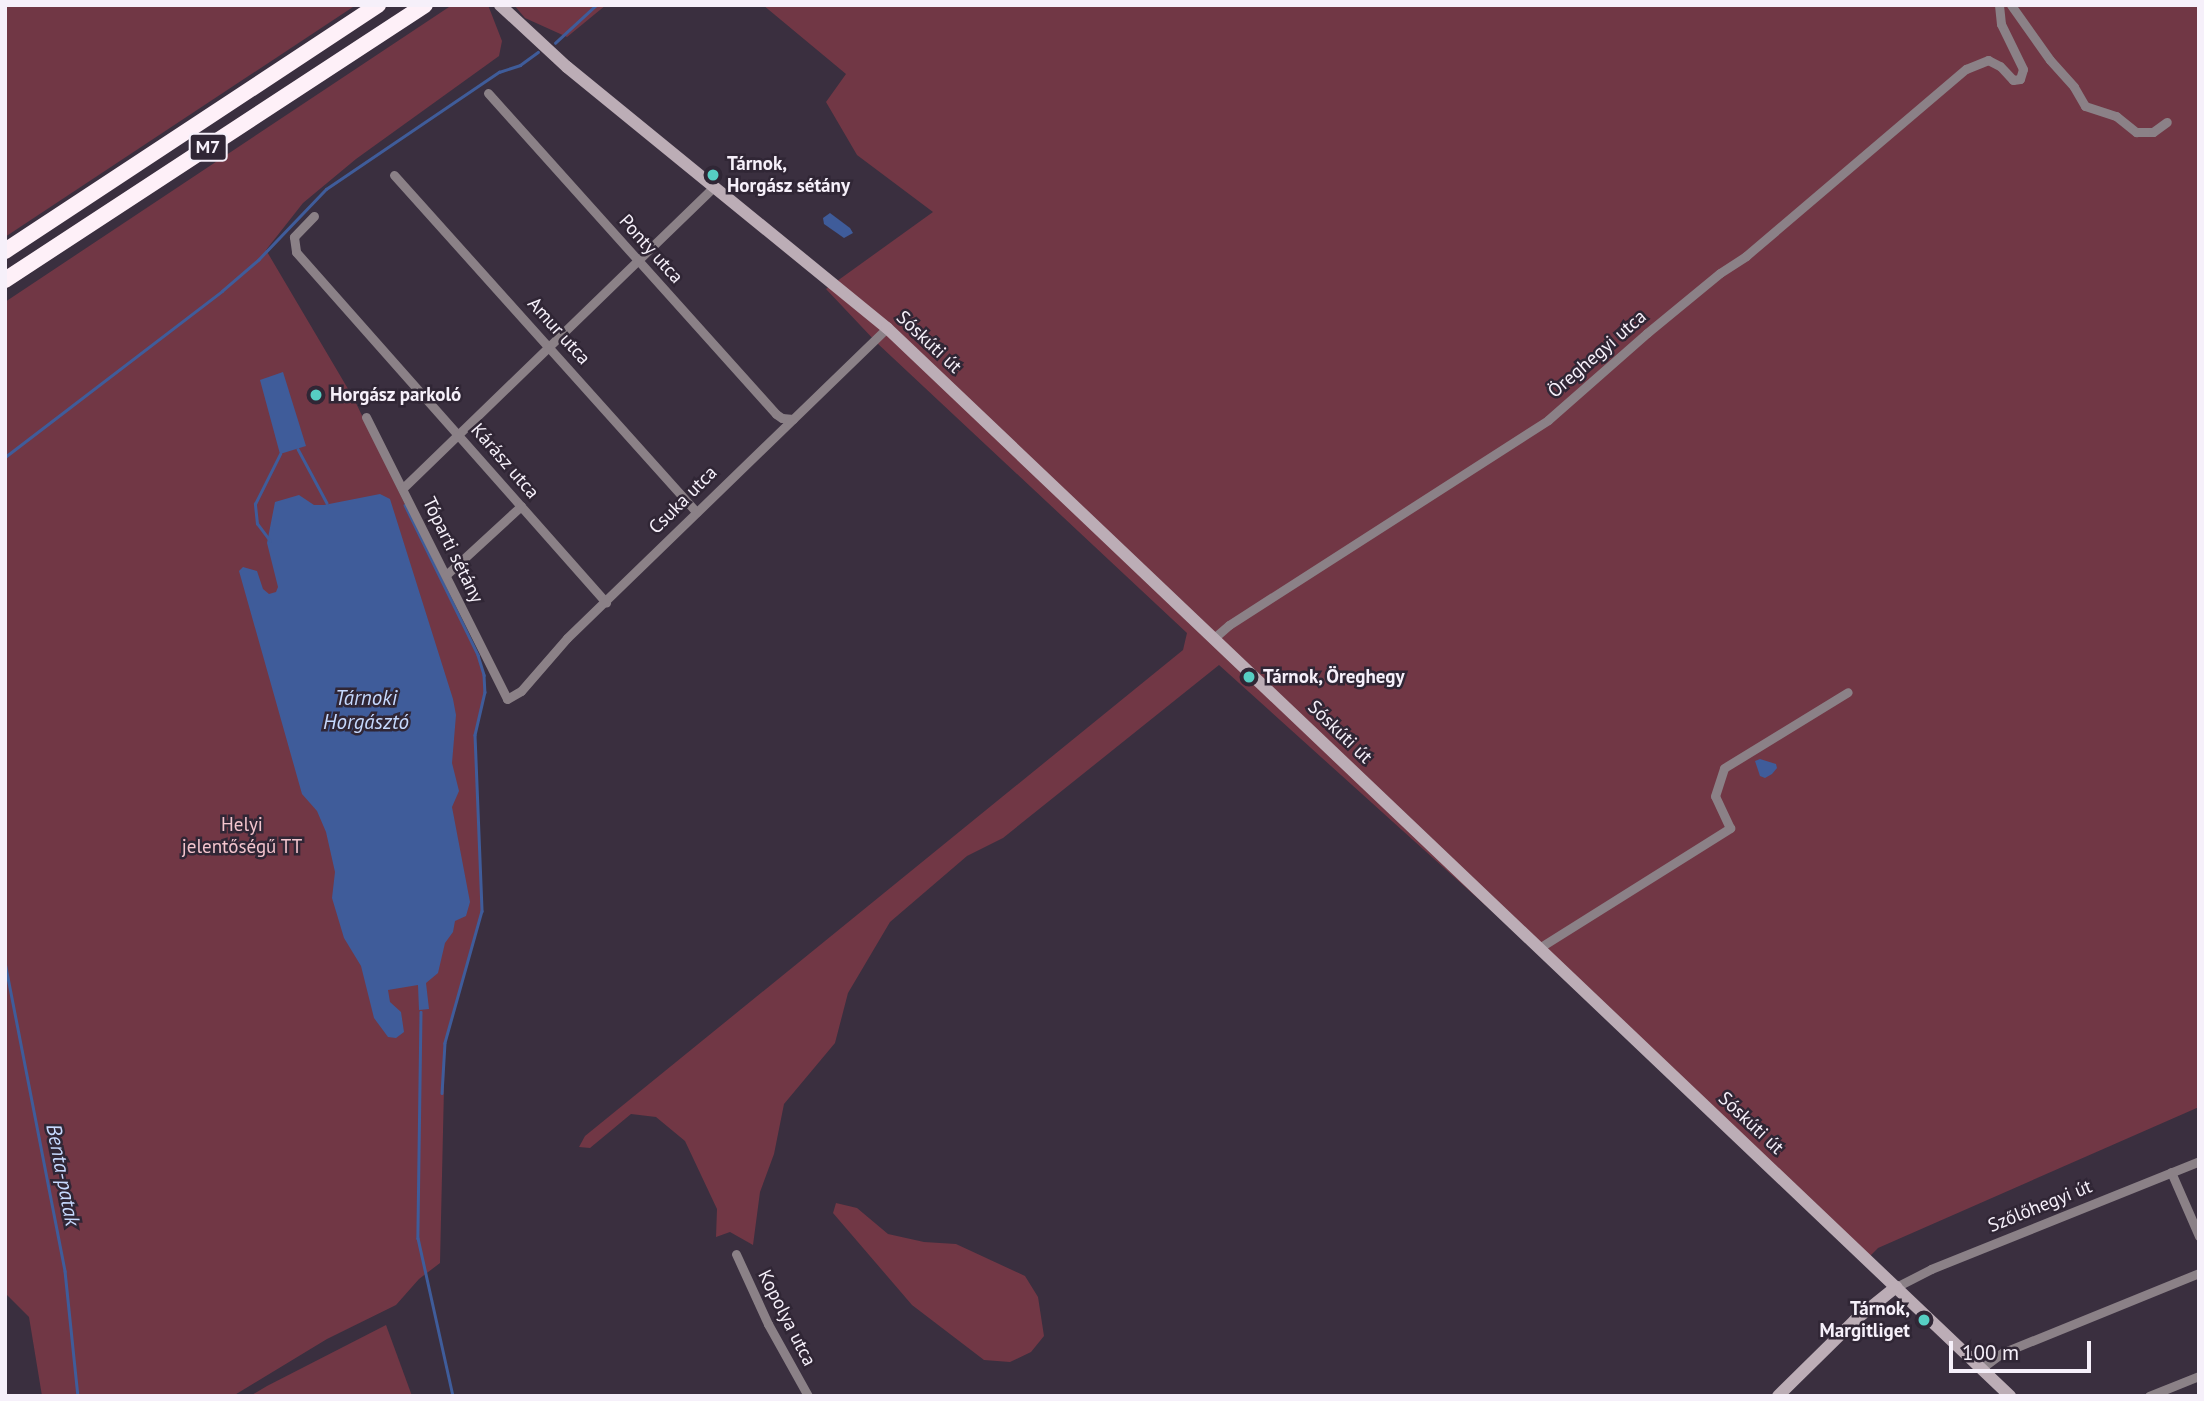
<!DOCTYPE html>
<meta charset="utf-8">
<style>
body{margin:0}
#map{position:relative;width:2204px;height:1401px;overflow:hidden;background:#3a2f3f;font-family:"PT Sans",sans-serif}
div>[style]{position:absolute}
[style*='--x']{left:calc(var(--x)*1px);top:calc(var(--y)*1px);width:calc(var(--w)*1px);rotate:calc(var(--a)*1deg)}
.green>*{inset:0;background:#713745}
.water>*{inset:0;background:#3f5c9a}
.stream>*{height:2.5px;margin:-1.25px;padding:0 1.25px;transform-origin:1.25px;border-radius:1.25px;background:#3f5c9a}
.street>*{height:9px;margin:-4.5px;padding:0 4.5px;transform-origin:4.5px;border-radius:4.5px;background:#8b8187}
.secondary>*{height:12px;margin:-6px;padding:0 6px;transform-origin:6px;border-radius:6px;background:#bcadb6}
.highway>*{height:16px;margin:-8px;padding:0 8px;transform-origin:8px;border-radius:8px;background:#fef0f8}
.dots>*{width:19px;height:19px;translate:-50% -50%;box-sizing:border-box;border:4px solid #302635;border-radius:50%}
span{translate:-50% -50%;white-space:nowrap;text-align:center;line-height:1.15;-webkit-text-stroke:5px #302635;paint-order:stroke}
.shield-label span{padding:2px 5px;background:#302635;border:2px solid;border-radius:5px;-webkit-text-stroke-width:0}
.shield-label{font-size:18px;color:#f6f0fa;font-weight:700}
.poi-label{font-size:19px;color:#f6f0fa;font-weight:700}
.left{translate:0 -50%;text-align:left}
.right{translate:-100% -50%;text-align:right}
.street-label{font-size:19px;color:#f6f0fa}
.park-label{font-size:19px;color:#f3c4cd}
.water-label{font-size:21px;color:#c6d9fe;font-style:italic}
.frame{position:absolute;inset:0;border:7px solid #f6f0fa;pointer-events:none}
.scale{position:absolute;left:1949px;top:1341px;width:142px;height:32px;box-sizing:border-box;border:4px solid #f6f0fa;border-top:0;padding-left:9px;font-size:21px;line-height:24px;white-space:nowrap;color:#f6f0fa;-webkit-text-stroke:5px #302635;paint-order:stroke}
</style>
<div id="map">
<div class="green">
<div style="clip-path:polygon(5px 5px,356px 5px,5px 237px)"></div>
<div style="clip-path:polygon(452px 5px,488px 5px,502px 41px,499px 56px,356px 159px,303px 203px,266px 250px,354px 399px,478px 655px,484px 675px,485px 692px,475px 735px,482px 911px,445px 1044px,440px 1263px,419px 1279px,396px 1305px,327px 1339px,233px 1396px,42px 1396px,29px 1317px,5px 1293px,5px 302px)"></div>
<div style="clip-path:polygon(514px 5px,606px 5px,567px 37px,525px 18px)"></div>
<div style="clip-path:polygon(763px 5px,2199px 5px,2199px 1107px,1878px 1248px,1864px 1262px,1525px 941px,1219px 665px,1003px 838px,967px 856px,890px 922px,848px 993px,835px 1043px,784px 1104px,774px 1154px,760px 1192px,753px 1245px,730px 1232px,716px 1237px,717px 1209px,685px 1141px,656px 1117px,631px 1114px,590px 1148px,579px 1147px,585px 1136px,1183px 650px,1187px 633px,877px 343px,826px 289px,933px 212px,857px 155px,826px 102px,846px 74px)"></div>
<div style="clip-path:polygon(836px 1203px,857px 1208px,888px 1234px,924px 1242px,956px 1244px,1025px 1276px,1038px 1297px,1044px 1336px,1031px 1352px,1010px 1362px,984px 1360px,912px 1305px,833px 1213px)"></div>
<div style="clip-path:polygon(386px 1325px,412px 1396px,250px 1396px,267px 1386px)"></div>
</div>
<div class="water">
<div style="clip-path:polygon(830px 213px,850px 228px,853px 233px,844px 238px,824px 224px,823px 218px)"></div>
<div style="clip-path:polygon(283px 372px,306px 446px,280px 454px,260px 380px)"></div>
<div style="clip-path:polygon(380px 494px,390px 499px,453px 699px,456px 715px,452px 763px,459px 791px,452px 807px,470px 902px,466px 916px,455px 921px,453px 932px,445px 943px,438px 973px,426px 983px,429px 1009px,419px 1010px,418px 985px,388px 990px,390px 1002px,401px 1012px,404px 1032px,396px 1038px,388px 1037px,374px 1018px,361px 966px,344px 938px,332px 898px,335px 872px,326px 832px,317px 811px,302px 794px,239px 571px,243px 567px,257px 571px,263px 589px,269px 594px,276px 592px,278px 587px,267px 543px,275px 502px,299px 495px,314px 505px,324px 505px)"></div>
<div style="clip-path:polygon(1760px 759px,1776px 764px,1777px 768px,1772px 774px,1765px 778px,1760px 776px,1755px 761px)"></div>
</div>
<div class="stream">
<div style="--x:555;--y:43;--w:56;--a:-42.8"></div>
<div style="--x:298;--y:449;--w:61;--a:61.8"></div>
<div style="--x:5;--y:457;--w:273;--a:-37.4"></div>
<div style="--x:222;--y:291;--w:48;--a:-40.7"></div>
<div style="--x:258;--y:260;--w:98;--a:-46.2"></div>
<div style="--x:326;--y:189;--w:209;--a:-34.1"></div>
<div style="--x:499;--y:72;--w:22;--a:-18"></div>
<div style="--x:520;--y:65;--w:22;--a:-36"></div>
<div style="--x:405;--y:505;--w:167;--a:64"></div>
<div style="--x:478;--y:655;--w:21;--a:73"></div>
<div style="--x:484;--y:675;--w:17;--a:87"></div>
<div style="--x:485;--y:692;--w:44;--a:103.1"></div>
<div style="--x:475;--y:735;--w:176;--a:87.7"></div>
<div style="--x:482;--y:911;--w:137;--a:105.7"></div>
<div style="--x:445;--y:1043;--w:50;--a:93.4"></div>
<div style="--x:270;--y:541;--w:21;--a:-127"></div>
<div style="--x:257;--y:524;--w:20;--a:-96"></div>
<div style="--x:255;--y:504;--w:56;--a:-63.4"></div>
<div style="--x:5;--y:962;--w:315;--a:79"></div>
<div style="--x:65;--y:1271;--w:126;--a:84.1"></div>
<div style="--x:421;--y:1012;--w:226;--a:90.8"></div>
<div style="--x:418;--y:1238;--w:162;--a:77.5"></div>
</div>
<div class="street">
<div style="--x:2011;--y:5;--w:67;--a:54.7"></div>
<div style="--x:2050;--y:60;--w:36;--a:48"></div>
<div style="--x:2074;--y:87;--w:22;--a:60"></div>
<div style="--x:2085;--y:106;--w:33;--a:18"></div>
<div style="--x:2116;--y:116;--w:26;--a:39"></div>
<div style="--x:2136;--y:132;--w:17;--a:0"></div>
<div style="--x:2153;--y:132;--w:17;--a:-36"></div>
<div style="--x:488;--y:93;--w:431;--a:48.1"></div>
<div style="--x:776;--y:414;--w:7;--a:34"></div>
<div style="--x:782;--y:418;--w:11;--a:5"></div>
<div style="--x:394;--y:175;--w:453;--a:48.1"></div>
<div style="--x:314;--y:216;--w:29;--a:134"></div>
<div style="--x:294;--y:237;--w:15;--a:82"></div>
<div style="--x:296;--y:252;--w:468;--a:48.5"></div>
<div style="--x:366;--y:417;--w:315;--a:63.4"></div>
<div style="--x:507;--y:699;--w:16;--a:-30"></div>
<div style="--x:521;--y:691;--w:70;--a:-49"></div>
<div style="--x:567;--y:638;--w:446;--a:-44.1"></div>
<div style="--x:403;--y:488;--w:434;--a:-44.1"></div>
<div style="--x:446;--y:575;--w:102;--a:-42.6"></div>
<div style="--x:1214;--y:638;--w:20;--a:-41"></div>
<div style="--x:1229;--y:625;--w:379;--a:-32.7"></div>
<div style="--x:1548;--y:420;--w:132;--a:-41.3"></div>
<div style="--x:1647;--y:333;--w:94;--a:-39.4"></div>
<div style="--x:1720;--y:273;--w:31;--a:-33"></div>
<div style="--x:1746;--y:256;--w:289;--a:-40.4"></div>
<div style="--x:1966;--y:69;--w:24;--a:-22"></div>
<div style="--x:1988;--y:60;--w:13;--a:27"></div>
<div style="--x:2000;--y:66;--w:19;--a:47"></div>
<div style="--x:2013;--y:80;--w:7;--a:-8"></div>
<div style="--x:2020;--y:79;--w:10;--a:-73"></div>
<div style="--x:2023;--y:69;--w:50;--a:-116.1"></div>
<div style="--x:2001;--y:24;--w:18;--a:-96"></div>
<div style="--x:1539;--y:948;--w:226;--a:-32.1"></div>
<div style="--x:1730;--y:828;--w:35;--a:-115"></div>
<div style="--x:1715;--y:796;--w:29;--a:-72"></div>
<div style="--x:1724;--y:768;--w:145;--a:-31.5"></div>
<div style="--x:2171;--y:1172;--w:70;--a:66.4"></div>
<div style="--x:736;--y:1254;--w:77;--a:65.4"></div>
<div style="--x:768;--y:1324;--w:82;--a:60.9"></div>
<div style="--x:1896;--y:1287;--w:39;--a:-27"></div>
<div style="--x:1931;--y:1269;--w:289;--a:-21.9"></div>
<div style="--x:1982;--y:1368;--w:25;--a:-37"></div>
<div style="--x:2002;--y:1353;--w:213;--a:-22.1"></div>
<div style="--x:2149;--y:1396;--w:54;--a:-21.8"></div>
</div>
<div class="secondary">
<div style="--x:500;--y:5;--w:91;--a:42.8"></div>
<div style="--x:567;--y:67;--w:413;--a:39.2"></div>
<div style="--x:887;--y:328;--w:1550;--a:43.56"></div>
<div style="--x:1778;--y:1396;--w:108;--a:-44.6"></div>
<div style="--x:1855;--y:1320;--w:53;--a:-38.8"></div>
</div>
<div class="highway">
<div style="--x:5;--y:251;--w:447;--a:-33.4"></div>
<div style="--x:5;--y:280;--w:502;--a:-33.22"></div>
</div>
<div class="dots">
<div style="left:713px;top:175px;background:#56cec3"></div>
<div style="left:316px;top:395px;background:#56cec3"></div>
<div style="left:1249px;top:677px;background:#56cec3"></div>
<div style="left:1924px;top:1320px;background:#56cec3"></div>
</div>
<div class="shield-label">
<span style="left:208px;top:147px">M7</span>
</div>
<div class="poi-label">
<span class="left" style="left:727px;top:175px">Tárnok,<br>Horgász sétány</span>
<span class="left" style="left:330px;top:395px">Horgász parkoló</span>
<span class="left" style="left:1263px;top:677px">Tárnok, Öreghegy</span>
<span class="right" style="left:1910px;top:1320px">Tárnok,<br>Margitliget</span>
</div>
<div class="street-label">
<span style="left:651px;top:249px;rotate:48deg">Ponty utca</span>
<span style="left:559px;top:331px;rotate:48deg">Amur utca</span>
<span style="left:929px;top:342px;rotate:43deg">Sóskúti út</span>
<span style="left:1597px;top:354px;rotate:-41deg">Öreghegyi utca</span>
<span style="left:505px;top:461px;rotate:49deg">Kárász utca</span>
<span style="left:683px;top:500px;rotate:-45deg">Csuka utca</span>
<span style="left:453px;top:550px;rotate:64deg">Tóparti sétány</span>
<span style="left:1340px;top:732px;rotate:44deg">Sóskúti út</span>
<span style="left:1751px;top:1123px;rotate:43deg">Sóskúti út</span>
<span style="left:2040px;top:1206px;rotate:-22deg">Szőlőhegyi út</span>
<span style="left:787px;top:1318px;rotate:63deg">Kopolya utca</span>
</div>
<div class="park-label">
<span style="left:242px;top:836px">Helyi<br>jelentőségű TT</span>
</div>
<div class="water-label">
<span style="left:366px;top:710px">Tárnoki<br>Horgásztó</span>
<span style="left:63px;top:1175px;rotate:79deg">Benta-patak</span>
</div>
<div class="frame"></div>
<div class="scale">100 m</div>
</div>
